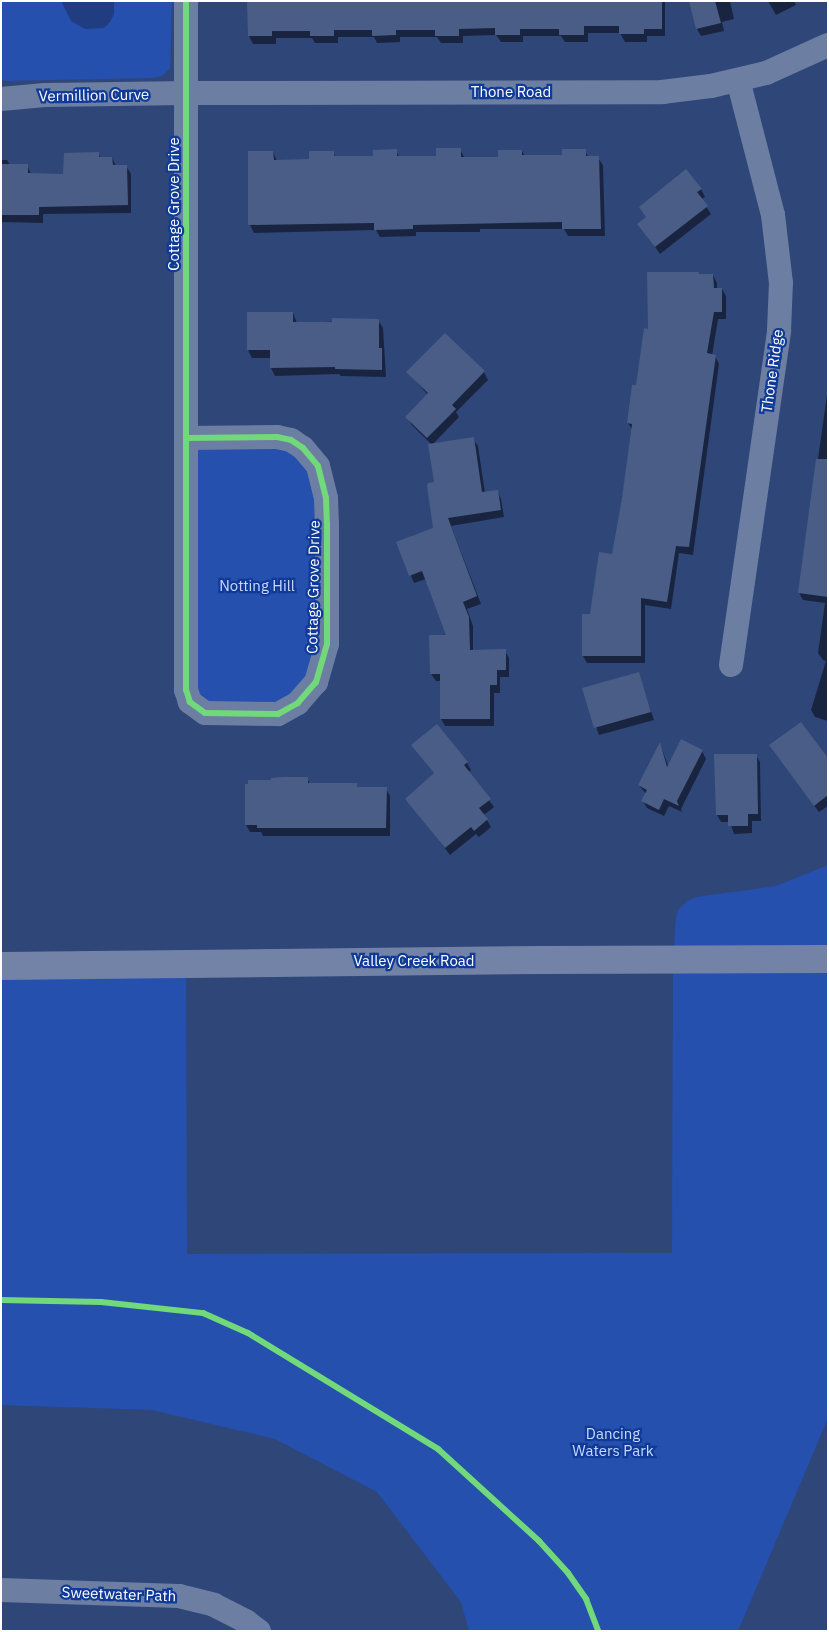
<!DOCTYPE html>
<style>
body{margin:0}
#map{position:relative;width:829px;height:1632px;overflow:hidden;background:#2f4678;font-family:"IBM Plex Sans",sans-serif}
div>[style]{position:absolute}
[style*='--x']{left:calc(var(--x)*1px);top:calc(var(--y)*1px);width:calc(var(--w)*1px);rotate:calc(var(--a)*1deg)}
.green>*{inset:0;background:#2550ae}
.water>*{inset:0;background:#203d82}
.shadow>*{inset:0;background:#0007}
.building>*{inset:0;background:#4a5d86}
.minor>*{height:24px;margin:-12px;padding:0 12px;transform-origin:12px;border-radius:12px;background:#6d7ea3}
.secondary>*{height:28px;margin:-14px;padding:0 14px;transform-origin:14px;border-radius:14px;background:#7383a7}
.cycleway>*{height:6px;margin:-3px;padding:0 3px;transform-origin:3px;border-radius:3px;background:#71d979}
span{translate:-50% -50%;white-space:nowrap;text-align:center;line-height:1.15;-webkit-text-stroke:4.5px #103a97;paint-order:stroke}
.street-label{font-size:15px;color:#fff}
.park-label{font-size:15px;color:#c9dafe}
.frame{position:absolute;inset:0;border:2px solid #fff;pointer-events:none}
</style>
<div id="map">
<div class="green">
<div style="clip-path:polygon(1px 1px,172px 1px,170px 68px,162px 76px,152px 78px,4px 81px,1px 79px)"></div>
<div style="clip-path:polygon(277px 437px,311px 456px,328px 629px,298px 703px,199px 710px,186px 438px)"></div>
<div style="clip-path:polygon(828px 865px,828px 1418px,738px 1631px,469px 1631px,461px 1602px,377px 1492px,275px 1439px,152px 1410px,1px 1405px,1px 966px,186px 963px,187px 1254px,672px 1253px,673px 959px,676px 917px,679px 909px,687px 901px,696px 897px,776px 886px)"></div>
</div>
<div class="water">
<div style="clip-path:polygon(61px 1px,114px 1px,114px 14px,110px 22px,104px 28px,85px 29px,71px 21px)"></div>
</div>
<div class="shadow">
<div style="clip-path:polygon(249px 1px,665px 1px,665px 36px,647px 36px,647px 42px,625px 42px,620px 33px,588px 33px,588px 42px,565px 42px,561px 36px,523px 36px,523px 42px,501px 42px,496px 35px,463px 36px,463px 43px,441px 43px,437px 37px,400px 37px,400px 42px,377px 43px,374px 37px,338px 37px,338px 43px,315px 43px,312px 38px,276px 38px,276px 44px,253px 44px,249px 36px)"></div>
<div style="clip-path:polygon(690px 1px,730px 1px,734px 19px,722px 22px,724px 31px,701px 36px,697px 29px)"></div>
<div style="clip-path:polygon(768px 1px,794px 1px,796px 5px,776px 15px)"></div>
<div style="clip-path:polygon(460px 149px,465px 159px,499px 159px,522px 151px,525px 156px,563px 156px,585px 151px,589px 158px,598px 158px,603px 165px,605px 236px,568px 236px,564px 229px,480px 229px,480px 232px,416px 232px,416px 236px,380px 237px,376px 230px,254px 233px,250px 225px,249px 153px,273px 152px,277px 161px,310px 160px,333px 152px,336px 158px,375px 158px,396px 151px,400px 158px,437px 158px)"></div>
<div style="clip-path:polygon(98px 153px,101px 159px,112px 158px,116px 166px,126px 166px,131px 174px,131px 213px,43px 214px,43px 223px,1px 222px,1px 160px,7px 160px,10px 165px,27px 165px,31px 174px,65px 175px)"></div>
<div style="clip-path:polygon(701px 189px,705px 197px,701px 199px,711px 214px,660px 254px,639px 224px)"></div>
<div style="clip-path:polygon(699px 273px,700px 275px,713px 275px,717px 283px,717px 289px,722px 289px,726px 296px,726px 319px,718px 319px,712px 356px,715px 356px,719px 364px,693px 555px,679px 553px,671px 609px,645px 605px,645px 663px,587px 663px,583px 656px,591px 615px,613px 555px,633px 431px,628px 423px,649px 330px)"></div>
<div style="clip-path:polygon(293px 313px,297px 323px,378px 320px,383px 328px,386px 377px,341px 376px,339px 374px,275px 376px,271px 368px,271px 358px,252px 358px,248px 350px)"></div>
<div style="clip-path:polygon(408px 372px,484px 372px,488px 380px,456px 412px,459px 417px,432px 445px,411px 424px,407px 417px,428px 395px)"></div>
<div style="clip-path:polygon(828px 388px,828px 721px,815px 717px,811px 710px,826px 661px,823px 660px,818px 653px,825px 603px,803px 600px,799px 593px)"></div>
<div style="clip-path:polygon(473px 439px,478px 446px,485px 493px,497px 491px,501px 499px,504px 517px,451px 526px,481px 604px,467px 609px,473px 626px,473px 651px,505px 651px,509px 658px,509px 677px,500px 677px,500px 693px,494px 693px,494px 726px,445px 726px,441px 719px,441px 681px,436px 681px,431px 674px,448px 636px,426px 579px,414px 583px,397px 543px,435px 529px,435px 483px)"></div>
<div style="clip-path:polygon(638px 673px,654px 720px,599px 735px,583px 689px)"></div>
<div style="clip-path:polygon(660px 744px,669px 768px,702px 751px,706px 759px,681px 809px,682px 812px,669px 806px,664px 816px,647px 808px,643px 801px,646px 794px,639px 785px)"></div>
<div style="clip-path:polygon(412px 745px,467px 763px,471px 770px,468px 773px,494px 807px,484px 815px,491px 827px,479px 837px,476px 834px,450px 855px,407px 799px,435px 774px)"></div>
<div style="clip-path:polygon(770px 746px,828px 760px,828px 806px,819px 812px)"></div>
<div style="clip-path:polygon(756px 755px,760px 762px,761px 821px,752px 821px,752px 833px,734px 834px,730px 822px,721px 822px,717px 815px)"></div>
<div style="clip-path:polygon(307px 778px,310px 784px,356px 784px,358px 788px,386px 789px,390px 796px,390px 836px,263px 836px,261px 832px,250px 832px,246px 825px)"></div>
</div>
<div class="building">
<div style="clip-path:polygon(247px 1px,662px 1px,662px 29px,644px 29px,644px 34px,619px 34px,619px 26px,584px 26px,584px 35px,559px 35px,559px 29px,520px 29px,520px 35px,495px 35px,495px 28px,459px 29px,459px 36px,435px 36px,435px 30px,396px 30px,396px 35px,372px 36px,372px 30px,334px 30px,334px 36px,310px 36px,310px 31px,272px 31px,272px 36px,248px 36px)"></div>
<div style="clip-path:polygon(689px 1px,715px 1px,721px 23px,696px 29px)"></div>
<div style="clip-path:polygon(436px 148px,461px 148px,461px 157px,498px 157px,498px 150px,522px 150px,522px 155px,562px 155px,562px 149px,586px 149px,586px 156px,599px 156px,601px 229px,562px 229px,562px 222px,413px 225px,413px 229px,374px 230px,374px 223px,248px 225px,248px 151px,273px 151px,274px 160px,309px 159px,309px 151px,334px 151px,334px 156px,373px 156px,373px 150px,397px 149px,397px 156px,436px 156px)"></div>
<div style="clip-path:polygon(99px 152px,99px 157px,112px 157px,113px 165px,127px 165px,128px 205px,39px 207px,39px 215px,1px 215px,1px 164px,28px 164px,28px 173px,63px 174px,64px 153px)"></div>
<div style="clip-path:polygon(686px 169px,702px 189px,697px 192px,708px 206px,655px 247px,637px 224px,646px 217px,639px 207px)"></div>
<div style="clip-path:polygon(647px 272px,699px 272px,699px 274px,713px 274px,714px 288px,722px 288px,722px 312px,714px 312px,707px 353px,716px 355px,689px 547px,676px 546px,667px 602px,641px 598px,641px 656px,582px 656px,582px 614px,590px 614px,599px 552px,612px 554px,622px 498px,632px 424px,627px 423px,632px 385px,636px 385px,644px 328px,648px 329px)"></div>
<div style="clip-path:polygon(247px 312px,293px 312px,293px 322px,332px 322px,332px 318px,379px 319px,379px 348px,382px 348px,382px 370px,335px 369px,335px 367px,270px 368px,270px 350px,247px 350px)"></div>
<div style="clip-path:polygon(445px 333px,485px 371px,452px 405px,456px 409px,427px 438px,405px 417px,428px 393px,406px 372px)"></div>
<div style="clip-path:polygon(474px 437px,482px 492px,498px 490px,501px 510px,448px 518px,477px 596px,463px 602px,469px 617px,470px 650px,506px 649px,506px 670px,497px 670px,497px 685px,490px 685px,490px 719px,440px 719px,440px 674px,430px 674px,429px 635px,446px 635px,422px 571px,409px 576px,396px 542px,433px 528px,427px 486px,428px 483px,434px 482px,428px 444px)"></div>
<div style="clip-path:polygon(816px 459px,828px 459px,828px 597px,798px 593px)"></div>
<div style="clip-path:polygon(639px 672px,651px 712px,594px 728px,582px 688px)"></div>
<div style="clip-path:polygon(801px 722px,828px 758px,828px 795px,814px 806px,769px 745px)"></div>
<div style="clip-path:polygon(437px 724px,468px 762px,464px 765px,491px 799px,479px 808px,488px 819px,474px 831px,471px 827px,445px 848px,405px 799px,434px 773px,411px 745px)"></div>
<div style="clip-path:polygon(681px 739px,703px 750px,677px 801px,679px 806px,664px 799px,659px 810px,641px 801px,647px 790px,638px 785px,660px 742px,667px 767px)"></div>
<div style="clip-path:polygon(714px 754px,757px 754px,758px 814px,748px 814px,748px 826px,728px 826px,728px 815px,716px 815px)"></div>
<div style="clip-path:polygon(283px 777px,308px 777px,308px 783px,357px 783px,357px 787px,387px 787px,386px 828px,257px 828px,257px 825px,245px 825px,245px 784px,248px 784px,248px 780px,271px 780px,271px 778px)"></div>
</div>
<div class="minor">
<div style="--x:1;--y:99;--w:44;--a:-5.2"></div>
<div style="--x:45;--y:95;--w:142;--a:-0.8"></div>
<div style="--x:187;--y:93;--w:475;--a:-0.1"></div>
<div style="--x:662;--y:92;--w:49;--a:-7"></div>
<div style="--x:711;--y:86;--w:57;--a:-13.3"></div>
<div style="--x:766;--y:73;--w:68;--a:-24.3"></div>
<div style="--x:186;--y:438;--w:91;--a:-0.6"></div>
<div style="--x:277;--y:437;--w:14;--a:12"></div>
<div style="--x:291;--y:440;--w:14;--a:34"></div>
<div style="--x:303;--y:448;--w:23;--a:50"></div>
<div style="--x:318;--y:466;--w:33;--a:76"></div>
<div style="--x:326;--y:498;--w:26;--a:88"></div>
<div style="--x:327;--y:524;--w:120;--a:90"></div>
<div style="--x:327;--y:644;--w:40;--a:106"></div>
<div style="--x:316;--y:682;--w:28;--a:131"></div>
<div style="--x:298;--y:703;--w:23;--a:151"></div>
<div style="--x:278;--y:714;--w:73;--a:-179.2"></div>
<div style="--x:205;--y:713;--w:19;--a:-144"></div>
<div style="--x:190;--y:702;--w:13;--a:-108"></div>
<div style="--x:186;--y:690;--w:689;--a:-90"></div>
<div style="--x:731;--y:665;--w:338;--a:-81.8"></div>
<div style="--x:779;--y:330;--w:47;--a:-87.6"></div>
<div style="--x:781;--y:283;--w:68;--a:-96.7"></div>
<div style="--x:773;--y:215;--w:139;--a:-104.5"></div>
<div style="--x:1;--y:1590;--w:178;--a:1.9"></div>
<div style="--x:179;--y:1596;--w:36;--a:14"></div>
<div style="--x:214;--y:1605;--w:37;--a:27"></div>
<div style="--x:247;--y:1622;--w:15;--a:37"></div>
</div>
<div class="secondary">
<div style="--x:1;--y:966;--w:541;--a:-0.64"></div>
<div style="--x:542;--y:960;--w:286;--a:-0.2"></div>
</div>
<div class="cycleway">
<div style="--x:186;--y:438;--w:91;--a:-0.6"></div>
<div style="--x:277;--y:437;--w:14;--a:12"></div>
<div style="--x:291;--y:440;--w:14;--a:34"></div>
<div style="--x:303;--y:448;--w:23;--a:50"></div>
<div style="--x:318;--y:466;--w:33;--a:76"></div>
<div style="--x:326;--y:498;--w:26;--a:88"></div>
<div style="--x:327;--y:524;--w:120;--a:90"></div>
<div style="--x:327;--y:644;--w:40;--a:106"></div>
<div style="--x:316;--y:682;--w:28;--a:131"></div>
<div style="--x:298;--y:703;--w:23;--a:151"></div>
<div style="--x:278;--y:714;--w:73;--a:-179.2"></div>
<div style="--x:205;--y:713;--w:19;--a:-144"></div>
<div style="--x:190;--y:702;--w:13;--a:-108"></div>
<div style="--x:186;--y:690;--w:689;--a:-90"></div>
<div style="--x:1;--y:1300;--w:100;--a:1.1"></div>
<div style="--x:101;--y:1302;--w:103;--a:6.2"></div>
<div style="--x:203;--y:1313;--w:49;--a:24"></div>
<div style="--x:248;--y:1333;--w:223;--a:31.4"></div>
<div style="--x:438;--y:1449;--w:137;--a:42.3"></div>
<div style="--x:539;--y:1541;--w:43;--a:47.8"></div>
<div style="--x:568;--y:1573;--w:32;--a:55"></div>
<div style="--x:586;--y:1599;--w:34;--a:69"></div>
</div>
<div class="street-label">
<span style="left:511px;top:92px">Thone Road</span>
<span style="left:94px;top:95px;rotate:-1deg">Vermillion Curve</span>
<span style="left:174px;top:204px;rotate:-90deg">Cottage Grove Drive</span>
<span style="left:772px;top:371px;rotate:-82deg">Thone Ridge</span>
<span style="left:313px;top:587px;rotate:-89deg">Cottage Grove Drive</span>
<span style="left:414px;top:961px">Valley Creek Road</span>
<span style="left:119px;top:1594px;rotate:2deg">Sweetwater Path</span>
</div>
<div class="park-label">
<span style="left:257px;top:586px">Notting Hill</span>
<span style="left:613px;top:1442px">Dancing<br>Waters Park</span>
</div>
<div class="frame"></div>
</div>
